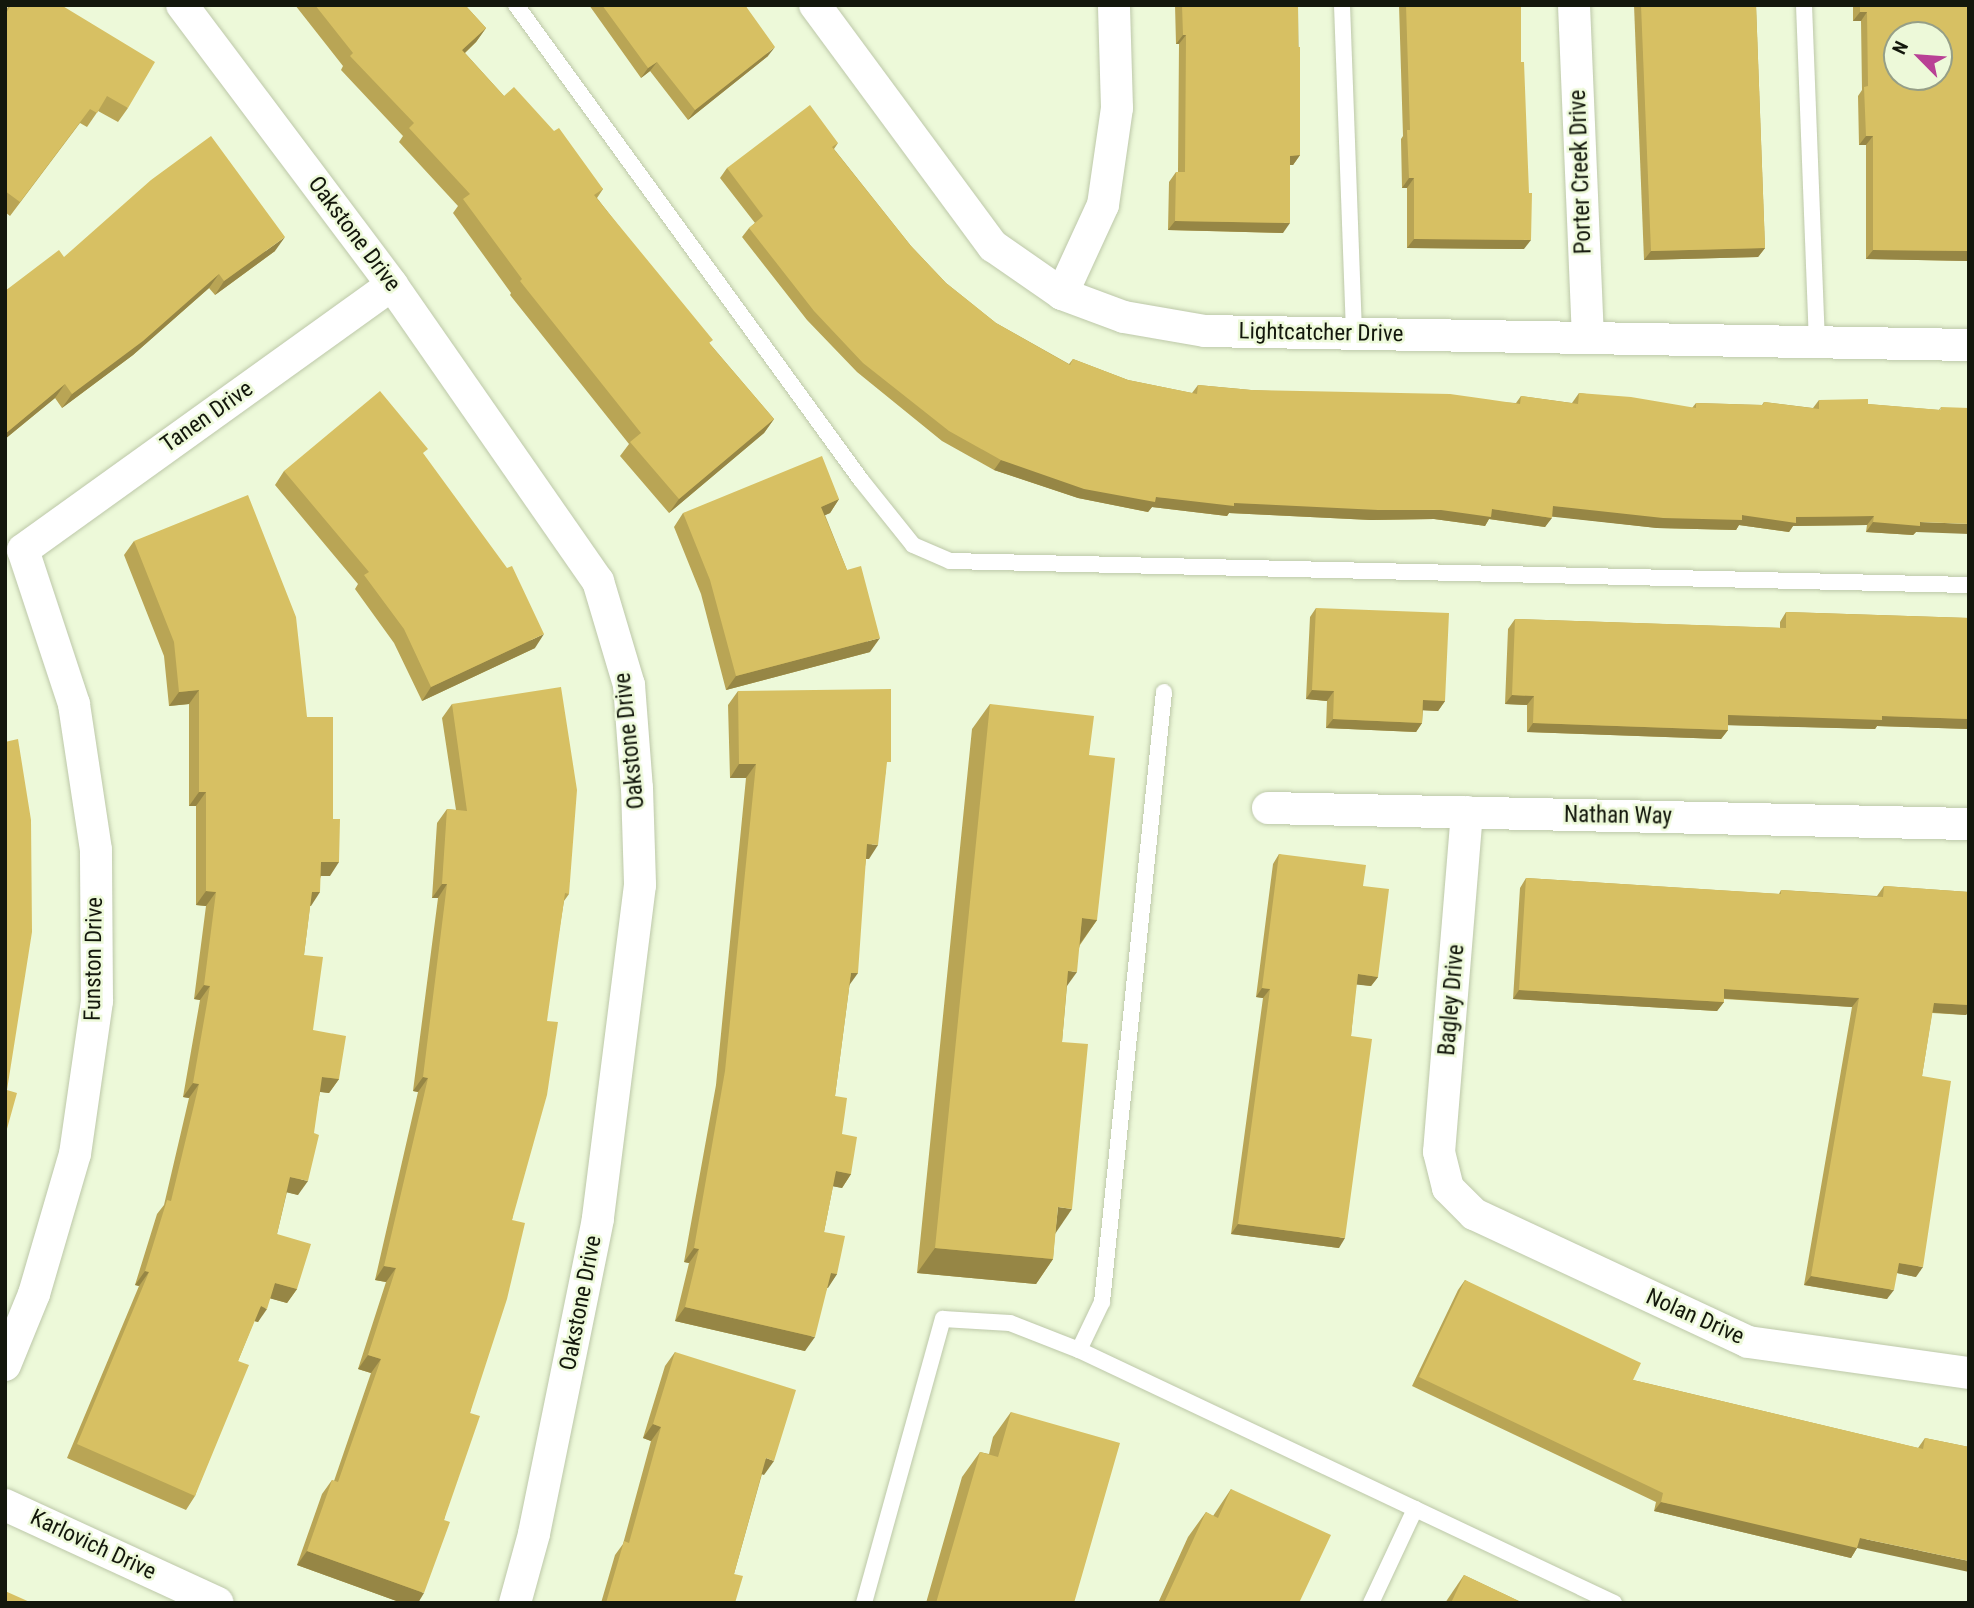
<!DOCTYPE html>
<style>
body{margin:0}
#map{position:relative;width:1974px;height:1608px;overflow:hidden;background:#edf9d9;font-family:"Roboto Condensed",sans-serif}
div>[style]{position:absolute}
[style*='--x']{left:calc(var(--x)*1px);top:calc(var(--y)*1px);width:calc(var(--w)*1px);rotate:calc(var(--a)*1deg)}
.roads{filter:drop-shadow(0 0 2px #bdc8a9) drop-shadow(0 0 2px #bdc8a9)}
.lane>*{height:16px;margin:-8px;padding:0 8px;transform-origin:8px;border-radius:8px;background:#fff}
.street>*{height:32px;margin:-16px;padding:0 16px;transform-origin:16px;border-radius:16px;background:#fff}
.wall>*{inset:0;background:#b9a555}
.shaded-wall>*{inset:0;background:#968645}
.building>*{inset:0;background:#d7c063}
span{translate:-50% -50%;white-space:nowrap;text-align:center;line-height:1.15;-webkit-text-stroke:5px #edf9d9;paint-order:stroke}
.street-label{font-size:23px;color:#13170c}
.frame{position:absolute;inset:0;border:7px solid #13170c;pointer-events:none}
.north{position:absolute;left:1883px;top:21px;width:70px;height:70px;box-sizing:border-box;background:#edf9d9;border:2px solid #969f87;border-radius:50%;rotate:295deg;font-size:19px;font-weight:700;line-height:28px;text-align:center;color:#13170c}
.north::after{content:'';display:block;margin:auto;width:24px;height:32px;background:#b94195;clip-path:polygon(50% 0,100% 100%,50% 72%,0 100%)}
</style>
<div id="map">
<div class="roads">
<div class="lane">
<div style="--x:516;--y:5;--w:587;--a:54.01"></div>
<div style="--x:861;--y:480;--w:83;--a:51.3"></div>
<div style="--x:913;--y:545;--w:40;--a:23.4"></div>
<div style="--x:950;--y:561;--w:1019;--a:1.35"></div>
<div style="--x:1342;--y:5;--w:328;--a:87.9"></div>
<div style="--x:1804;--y:5;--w:337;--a:87.8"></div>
<div style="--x:1079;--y:1350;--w:53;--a:-64.4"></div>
<div style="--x:1102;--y:1302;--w:613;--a:-84.2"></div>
<div style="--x:864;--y:1603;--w:295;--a:-74.5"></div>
<div style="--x:943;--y:1319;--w:67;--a:3.4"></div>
<div style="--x:1010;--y:1323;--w:74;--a:21.4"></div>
<div style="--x:1079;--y:1350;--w:592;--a:25.31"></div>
<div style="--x:1371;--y:1603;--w:104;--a:-64.9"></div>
</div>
<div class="street">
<div style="--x:182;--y:5;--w:350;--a:53.1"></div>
<div style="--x:392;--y:285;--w:361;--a:55.2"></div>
<div style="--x:598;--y:581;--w:109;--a:73.4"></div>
<div style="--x:629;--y:685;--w:103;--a:85.6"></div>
<div style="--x:637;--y:788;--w:97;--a:88.2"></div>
<div style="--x:640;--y:885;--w:337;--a:97.2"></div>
<div style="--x:598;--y:1219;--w:321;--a:101.5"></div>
<div style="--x:534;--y:1534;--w:72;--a:105.4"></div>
<div style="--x:815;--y:5;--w:300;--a:53.6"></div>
<div style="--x:993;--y:246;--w:84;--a:34.8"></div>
<div style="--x:1062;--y:294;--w:66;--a:20.4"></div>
<div style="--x:1124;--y:317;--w:82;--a:9.8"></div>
<div style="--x:1205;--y:331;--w:764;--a:1.05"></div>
<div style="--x:1574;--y:5;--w:333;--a:87.6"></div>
<div style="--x:1062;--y:294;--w:98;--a:-65.3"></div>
<div style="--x:1103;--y:205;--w:98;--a:-81.8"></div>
<div style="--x:1117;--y:108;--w:103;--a:-91.7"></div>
<div style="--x:1268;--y:808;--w:701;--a:1.31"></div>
<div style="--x:1467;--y:812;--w:341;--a:94.7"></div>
<div style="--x:1439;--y:1152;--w:37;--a:76"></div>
<div style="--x:1448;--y:1188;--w:37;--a:45"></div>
<div style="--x:1474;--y:1214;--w:302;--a:25"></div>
<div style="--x:1748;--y:1342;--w:223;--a:8"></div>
<div style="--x:5;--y:1365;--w:77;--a:-67.8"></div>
<div style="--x:34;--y:1294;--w:146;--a:-73.7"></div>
<div style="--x:75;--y:1154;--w:155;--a:-81.8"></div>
<div style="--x:97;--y:1001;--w:151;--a:-90.4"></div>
<div style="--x:96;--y:850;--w:148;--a:-98.6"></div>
<div style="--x:74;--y:704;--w:162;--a:-108.3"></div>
<div style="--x:23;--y:550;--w:454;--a:-35.7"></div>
<div style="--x:5;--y:1505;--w:234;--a:24.7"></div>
</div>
</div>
<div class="wall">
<div style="clip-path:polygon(9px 5px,61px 5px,128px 108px,118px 122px,98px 111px,87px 127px,80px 123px,10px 216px,5px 212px,5px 12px)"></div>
<div style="clip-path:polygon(295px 5px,465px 5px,486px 28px,476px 42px,465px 53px,504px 96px,603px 189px,597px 198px,710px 344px,774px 419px,764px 433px,669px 513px,620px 456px,629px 444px,510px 295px,511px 293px,453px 213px,458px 206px,399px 142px,403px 136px,341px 70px,343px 66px)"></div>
<div style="clip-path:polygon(589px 5px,745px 5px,768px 56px,688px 120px,650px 71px,641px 78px)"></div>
<div style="clip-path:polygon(1175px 5px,1298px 5px,1300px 155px,1293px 165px,1290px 165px,1283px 233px,1168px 230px,1169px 182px,1176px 172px,1178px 172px,1179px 44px,1176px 44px)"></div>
<div style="clip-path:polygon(1399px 5px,1521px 5px,1521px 62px,1524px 249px,1407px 248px,1407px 188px,1402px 188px,1401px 139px,1403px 136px)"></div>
<div style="clip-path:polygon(1634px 5px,1756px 5px,1765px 248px,1758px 257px,1644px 260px)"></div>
<div style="clip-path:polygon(1853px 5px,1969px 5px,1969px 261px,1866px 259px,1866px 145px,1859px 145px,1858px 96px,1862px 90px,1861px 21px,1853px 21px)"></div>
<div style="clip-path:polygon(838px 143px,834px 149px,911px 246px,946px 283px,996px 323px,1069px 364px,1073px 359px,1128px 380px,1192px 393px,1198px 385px,1251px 390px,1516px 403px,1521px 396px,1572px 403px,1579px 393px,1692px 408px,1696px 403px,1762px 405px,1764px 402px,1813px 408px,1819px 400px,1939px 410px,1941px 407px,1916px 532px,1913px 535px,1866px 532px,1867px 525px,1793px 526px,1789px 532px,1739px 525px,1736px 530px,1657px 528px,1552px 516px,1545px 527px,1489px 519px,1485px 526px,1434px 519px,1371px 520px,1229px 513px,1227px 516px,1152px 507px,1148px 512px,1078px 498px,994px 470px,942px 441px,857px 372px,807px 320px,742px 237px,749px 228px,755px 223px,720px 178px,727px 168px)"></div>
<div style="clip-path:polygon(275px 251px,215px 295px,209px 288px,133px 355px,62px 408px,55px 398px,5px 439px,5px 291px,64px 257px)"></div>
<div style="clip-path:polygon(424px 455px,535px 648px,422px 701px,394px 643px,355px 589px,358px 584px,275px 485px,284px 471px)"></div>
<div style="clip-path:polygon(839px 499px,830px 513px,825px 515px,847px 570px,870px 652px,726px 690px,701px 594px,674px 527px,683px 513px)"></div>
<div style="clip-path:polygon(134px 541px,307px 717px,330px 876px,321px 876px,310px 906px,304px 955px,313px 1030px,339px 1079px,329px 1093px,320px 1092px,298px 1195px,287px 1192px,277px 1234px,297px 1289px,287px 1303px,270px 1298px,258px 1322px,254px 1321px,238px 1361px,195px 1496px,186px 1510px,67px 1458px,139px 1286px,135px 1285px,157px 1214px,164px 1205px,189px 1098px,183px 1097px,200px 1000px,194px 999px,206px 906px,196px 905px,196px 806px,189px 806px,189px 704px,169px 706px,164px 656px,124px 555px)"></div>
<div style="clip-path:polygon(1316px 608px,1445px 701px,1438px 711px,1423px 710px,1422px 723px,1416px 732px,1326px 728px,1327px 701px,1306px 699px,1310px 617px)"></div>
<div style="clip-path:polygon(1786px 612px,1969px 618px,1969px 729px,1877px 726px,1875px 729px,1728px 725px,1728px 730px,1721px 739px,1527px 732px,1527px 705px,1505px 704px,1508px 629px,1515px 619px,1780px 628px,1780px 622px)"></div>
<div style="clip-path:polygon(738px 691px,886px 770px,869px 859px,866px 859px,835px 1096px,842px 1134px,851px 1174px,842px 1188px,833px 1186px,824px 1232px,837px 1274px,827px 1288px,805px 1351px,675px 1321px,689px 1263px,684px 1262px,716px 1085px,746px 778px,730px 778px,728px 705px)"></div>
<div style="clip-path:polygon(452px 704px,569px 894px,564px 901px,512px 1220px,470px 1413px,444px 1520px,418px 1603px,402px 1603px,297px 1565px,322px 1494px,332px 1480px,334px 1481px,371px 1373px,358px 1369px,386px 1282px,375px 1280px,418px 1092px,413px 1091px,438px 898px,432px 898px,437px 823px,447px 809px,456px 810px,442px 718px)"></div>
<div style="clip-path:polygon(990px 704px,1089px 755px,1097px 920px,1080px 945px,1067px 986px,1062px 1042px,1055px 1233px,1053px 1259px,1036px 1284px,917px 1273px,972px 729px)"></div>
<div style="clip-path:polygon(1279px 854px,1363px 886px,1378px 977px,1371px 986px,1356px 984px,1351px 1036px,1339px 1248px,1231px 1234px,1263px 998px,1256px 997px,1273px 864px)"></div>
<div style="clip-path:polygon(1526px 878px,1779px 894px,1781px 890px,1877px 896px,1884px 886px,1969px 892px,1969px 1011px,1966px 1015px,1932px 1013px,1922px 1076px,1916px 1277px,1897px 1273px,1887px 1299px,1804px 1285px,1852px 1007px,1724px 999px,1724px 1002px,1717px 1011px,1513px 999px,1520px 888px)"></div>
<div style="clip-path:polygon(1465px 1280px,1633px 1380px,1918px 1448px,1925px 1438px,1969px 1447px,1857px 1548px,1851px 1558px,1654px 1511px,1656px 1502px,1412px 1386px,1458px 1290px)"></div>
<div style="clip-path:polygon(675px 1352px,764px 1475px,762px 1474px,734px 1574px,735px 1603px,601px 1603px,615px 1555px,623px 1544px,651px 1441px,643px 1438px,665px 1366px)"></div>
<div style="clip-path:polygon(1011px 1412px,1074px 1603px,926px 1603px,962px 1477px,980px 1452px,989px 1454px,993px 1437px)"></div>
<div style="clip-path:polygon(1231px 1489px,1299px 1603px,1158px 1603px,1188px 1537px,1206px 1512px,1213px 1516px)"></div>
<div style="clip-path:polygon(1464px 1575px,1523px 1603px,1445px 1603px)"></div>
</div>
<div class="shaded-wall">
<div style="clip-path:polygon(1860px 12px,1867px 12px,1861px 21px,1853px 21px)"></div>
<div style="clip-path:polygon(486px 28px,476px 42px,453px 64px,462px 50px)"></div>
<div style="clip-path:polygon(1183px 35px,1186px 35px,1179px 44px,1176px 44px)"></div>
<div style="clip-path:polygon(775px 47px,768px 56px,688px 120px,695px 110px)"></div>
<div style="clip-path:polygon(657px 62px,650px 71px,641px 78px,648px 68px)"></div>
<div style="clip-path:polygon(1866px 136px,1873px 136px,1866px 145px,1859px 145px)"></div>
<div style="clip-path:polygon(1300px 155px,1293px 165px,1284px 165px,1290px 156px)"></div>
<div style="clip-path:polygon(1409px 178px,1414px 178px,1407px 188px,1402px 188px)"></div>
<div style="clip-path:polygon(1175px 221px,1290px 223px,1283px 233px,1168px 230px)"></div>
<div style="clip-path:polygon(285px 237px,275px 251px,215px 295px,224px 281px)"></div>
<div style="clip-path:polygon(1414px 239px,1531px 240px,1524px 249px,1407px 248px)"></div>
<div style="clip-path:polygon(1765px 248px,1758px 257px,1644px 260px,1651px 251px)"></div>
<div style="clip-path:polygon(1873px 250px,1969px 251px,1969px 261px,1866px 259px)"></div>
<div style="clip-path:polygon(219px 274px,209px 288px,133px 355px,62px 408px,72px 394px)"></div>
<div style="clip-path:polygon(65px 384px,55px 398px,5px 439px,5px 434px)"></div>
<div style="clip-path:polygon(774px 419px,764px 433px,669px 513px,679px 499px)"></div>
<div style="clip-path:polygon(1001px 460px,1156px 497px,1234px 503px,1492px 509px,1552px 518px,1545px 527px,1489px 519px,1485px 526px,1434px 519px,1371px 520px,1229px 513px,1227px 516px,1152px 507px,1148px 512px,1078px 498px,994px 470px)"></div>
<div style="clip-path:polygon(839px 499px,830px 513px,812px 521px,821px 507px)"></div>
<div style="clip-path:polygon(1553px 506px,1742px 515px,1796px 517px,1874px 516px,1867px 525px,1793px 526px,1789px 532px,1739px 525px,1736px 530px,1657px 528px,1546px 516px)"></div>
<div style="clip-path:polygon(1873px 522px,1920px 522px,1969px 524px,1969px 534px,1916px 532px,1913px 535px,1866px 532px)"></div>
<div style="clip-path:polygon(544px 634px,535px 648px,422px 701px,431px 687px)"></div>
<div style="clip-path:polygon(880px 638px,870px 652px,726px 690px,736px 676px)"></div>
<div style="clip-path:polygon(199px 690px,189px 704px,169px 706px,179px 692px)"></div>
<div style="clip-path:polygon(1312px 690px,1334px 691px,1327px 701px,1306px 699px)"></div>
<div style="clip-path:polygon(1512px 695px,1534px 696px,1527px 705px,1505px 704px)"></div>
<div style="clip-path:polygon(1423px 700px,1445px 701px,1438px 711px,1416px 710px)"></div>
<div style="clip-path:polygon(1728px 715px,1882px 716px,1969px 719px,1969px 729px,1877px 726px,1875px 729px,1721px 725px)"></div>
<div style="clip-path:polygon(1333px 719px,1422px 723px,1416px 732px,1326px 728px)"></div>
<div style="clip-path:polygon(1533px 723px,1728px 730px,1721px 739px,1527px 732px)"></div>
<div style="clip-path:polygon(739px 764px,756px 764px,746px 778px,730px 778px)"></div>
<div style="clip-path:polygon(199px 792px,206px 792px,196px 806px,189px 806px)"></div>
<div style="clip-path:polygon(867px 844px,878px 845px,869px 859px,857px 858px)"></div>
<div style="clip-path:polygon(321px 862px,339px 862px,330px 876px,312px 876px)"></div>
<div style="clip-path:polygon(442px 884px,447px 884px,438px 898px,432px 898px)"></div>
<div style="clip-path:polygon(206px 891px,216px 892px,206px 906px,196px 905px)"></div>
<div style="clip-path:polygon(312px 892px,320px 892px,311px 906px,302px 906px)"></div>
<div style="clip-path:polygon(1082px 918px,1097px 920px,1079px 945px)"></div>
<div style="clip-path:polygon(1068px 971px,1077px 972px,1059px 997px)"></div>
<div style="clip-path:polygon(851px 973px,858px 973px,848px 987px)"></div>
<div style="clip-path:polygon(1358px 974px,1378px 977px,1371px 986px,1351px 984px)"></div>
<div style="clip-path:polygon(204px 985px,210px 986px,200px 1000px,194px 999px)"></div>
<div style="clip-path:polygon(1262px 988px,1270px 989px,1263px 998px,1256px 997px)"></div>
<div style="clip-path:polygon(1724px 989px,1859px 998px,1852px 1007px,1718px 998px)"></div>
<div style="clip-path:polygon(1519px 990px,1724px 1002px,1717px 1011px,1513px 999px)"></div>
<div style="clip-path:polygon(1934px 1003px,1969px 1005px,1969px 1011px,1966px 1015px,1927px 1012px)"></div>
<div style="clip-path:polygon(322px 1077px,339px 1079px,329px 1093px,313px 1091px)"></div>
<div style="clip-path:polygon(423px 1077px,428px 1078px,418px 1092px,413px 1091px)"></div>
<div style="clip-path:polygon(193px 1083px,199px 1084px,189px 1098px,183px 1097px)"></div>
<div style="clip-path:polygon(836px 1171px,851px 1174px,842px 1188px,826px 1185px)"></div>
<div style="clip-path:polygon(290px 1177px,308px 1181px,298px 1195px,281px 1191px)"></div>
<div style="clip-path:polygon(1058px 1207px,1072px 1209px,1055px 1234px)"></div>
<div style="clip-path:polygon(1238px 1224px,1345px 1238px,1339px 1248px,1231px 1234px)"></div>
<div style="clip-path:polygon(694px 1248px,699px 1249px,689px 1263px,684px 1262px)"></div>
<div style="clip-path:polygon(935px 1248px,1053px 1259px,1036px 1284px,917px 1273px)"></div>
<div style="clip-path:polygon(1899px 1263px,1923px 1267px,1916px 1277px,1892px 1272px)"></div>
<div style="clip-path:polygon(384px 1266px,396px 1268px,386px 1282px,375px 1280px)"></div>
<div style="clip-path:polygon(145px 1271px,149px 1272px,139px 1286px,135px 1285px)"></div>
<div style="clip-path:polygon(831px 1273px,837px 1274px,828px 1288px,821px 1287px)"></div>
<div style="clip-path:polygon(1811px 1276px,1894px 1290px,1887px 1299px,1804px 1285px)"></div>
<div style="clip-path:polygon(275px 1283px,297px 1289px,287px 1303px,265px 1297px)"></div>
<div style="clip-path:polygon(261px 1306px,267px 1309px,258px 1322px,251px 1320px)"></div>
<div style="clip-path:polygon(685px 1307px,815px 1337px,805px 1351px,675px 1321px)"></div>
<div style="clip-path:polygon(368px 1355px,381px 1359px,371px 1373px,358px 1369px)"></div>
<div style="clip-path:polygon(653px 1424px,661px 1427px,651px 1441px,643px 1438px)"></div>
<div style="clip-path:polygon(766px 1458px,774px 1461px,764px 1475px,756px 1472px)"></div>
<div style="clip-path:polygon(1661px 1502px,1860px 1538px,1969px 1561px,1969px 1572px,1857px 1548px,1851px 1558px,1654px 1511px)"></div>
<div style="clip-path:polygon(307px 1551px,424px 1593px,418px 1603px,402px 1603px,297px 1565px)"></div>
</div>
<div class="building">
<div style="clip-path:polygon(11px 5px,61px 5px,155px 62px,128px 108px,107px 96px,97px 113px,90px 109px,20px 202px,5px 191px,5px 15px)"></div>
<div style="clip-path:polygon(315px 5px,465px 5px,486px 28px,462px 50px,504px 96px,514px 87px,554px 131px,559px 128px,603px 189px,594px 195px,713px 340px,709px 343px,774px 419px,679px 499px,630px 442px,641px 433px,520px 281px,522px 279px,463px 199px,470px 194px,409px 128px,414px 123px,350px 56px,353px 53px)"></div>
<div style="clip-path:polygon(602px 5px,745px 5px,775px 47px,695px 110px,657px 62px,648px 68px)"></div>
<div style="clip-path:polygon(1182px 5px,1298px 5px,1298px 47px,1300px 47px,1300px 155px,1290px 156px,1290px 223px,1175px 221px,1176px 172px,1185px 172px,1186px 35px,1183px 35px)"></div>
<div style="clip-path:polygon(1406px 5px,1521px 5px,1521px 62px,1524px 62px,1529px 193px,1532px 193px,1531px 240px,1414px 239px,1414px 178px,1409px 178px,1407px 130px,1410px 130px)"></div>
<div style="clip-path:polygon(1641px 5px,1756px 5px,1765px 248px,1651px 251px)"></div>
<div style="clip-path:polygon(evenodd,1860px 5px,1969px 5px,1969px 251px,1873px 250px,1873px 136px,1866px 136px,1864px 87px,1868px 86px,1867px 12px,1860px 12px,1860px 5px,1897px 35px,1939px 35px,1939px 77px,1897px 77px,1897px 35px)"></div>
<div style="clip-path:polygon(810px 105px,838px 143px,832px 147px,911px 246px,946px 283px,996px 323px,1070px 365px,1073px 359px,1128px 380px,1197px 394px,1198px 385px,1251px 390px,1450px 394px,1520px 404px,1521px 396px,1578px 404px,1579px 393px,1631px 397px,1696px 408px,1696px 403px,1763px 405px,1764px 402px,1819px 409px,1819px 400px,1868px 399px,1868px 404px,1941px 410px,1941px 407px,1969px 408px,1969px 524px,1920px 522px,1920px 526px,1873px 522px,1874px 516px,1796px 517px,1796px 523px,1742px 515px,1742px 520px,1663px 518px,1553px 506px,1552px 518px,1492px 509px,1491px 517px,1441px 510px,1378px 510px,1234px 503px,1234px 506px,1156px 497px,1155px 502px,1084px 489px,1001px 460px,949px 431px,863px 363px,814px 311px,749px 228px,763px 216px,727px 168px)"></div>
<div style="clip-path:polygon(211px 136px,285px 237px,224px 281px,219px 274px,143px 341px,72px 394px,65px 384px,5px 434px,5px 291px,59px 250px,64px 257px,151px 180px)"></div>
<div style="clip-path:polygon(380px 391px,428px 449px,423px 453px,507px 568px,512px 566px,544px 634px,431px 687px,404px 629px,364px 575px,369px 572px,284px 471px)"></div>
<div style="clip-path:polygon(822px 456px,839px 499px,821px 507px,847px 570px,861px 566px,880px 638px,736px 676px,710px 580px,683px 513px)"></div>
<div style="clip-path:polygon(248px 495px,296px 617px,307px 717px,333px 717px,333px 819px,340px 819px,339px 862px,321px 862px,320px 892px,312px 892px,304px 955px,323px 957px,313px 1030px,346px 1036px,339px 1079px,322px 1077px,314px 1133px,319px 1135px,308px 1181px,290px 1177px,277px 1234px,311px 1244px,297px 1289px,275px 1283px,267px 1309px,261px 1306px,238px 1361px,249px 1365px,195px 1496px,77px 1444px,149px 1272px,145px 1271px,167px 1200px,171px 1201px,199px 1084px,193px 1083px,210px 986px,204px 985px,216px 892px,206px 891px,206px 792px,199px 792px,199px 690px,179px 692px,174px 642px,134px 541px)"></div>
<div style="clip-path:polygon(1316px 608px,1449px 613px,1445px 701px,1423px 700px,1422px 723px,1333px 719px,1334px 691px,1312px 690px)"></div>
<div style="clip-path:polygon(1786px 612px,1969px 618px,1969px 719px,1882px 716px,1882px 720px,1728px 715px,1728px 730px,1533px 723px,1534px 696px,1512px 695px,1515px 619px,1786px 628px)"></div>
<div style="clip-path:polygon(561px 687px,577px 790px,569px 894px,565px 893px,547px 1021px,558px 1022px,547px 1095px,512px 1220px,525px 1223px,507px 1299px,470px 1413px,480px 1416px,444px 1520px,450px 1522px,424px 1593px,307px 1551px,332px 1480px,338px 1482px,381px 1359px,368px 1355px,396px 1268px,384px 1266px,428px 1078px,423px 1077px,447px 884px,442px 884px,447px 809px,467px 811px,452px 704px)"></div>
<div style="clip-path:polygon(891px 689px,891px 762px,887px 762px,878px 845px,867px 844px,858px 973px,851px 973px,835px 1096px,847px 1098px,842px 1134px,857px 1137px,851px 1174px,836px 1171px,824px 1232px,845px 1236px,837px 1274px,831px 1273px,815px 1337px,685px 1307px,699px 1249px,694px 1248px,725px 1071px,756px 764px,739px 764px,738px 691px)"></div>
<div style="clip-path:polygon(990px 704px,1094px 716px,1089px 755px,1115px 758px,1097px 920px,1082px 918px,1077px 972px,1068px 971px,1062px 1042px,1088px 1044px,1072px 1209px,1058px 1207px,1053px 1259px,935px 1248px)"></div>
<div style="clip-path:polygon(18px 739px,31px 820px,32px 932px,7px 1090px,17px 1093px,5px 1136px,5px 742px)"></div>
<div style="clip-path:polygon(1279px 854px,1366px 865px,1363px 886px,1389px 889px,1378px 977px,1358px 974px,1351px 1036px,1372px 1039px,1345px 1238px,1238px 1224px,1270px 989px,1262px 988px)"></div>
<div style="clip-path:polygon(1526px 878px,1781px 894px,1781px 890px,1883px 897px,1884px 886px,1969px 892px,1969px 1005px,1934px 1003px,1922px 1076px,1951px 1081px,1923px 1267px,1899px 1263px,1894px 1290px,1811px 1276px,1859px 998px,1724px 989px,1724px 1002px,1519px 990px)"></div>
<div style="clip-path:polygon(1465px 1280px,1641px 1363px,1633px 1380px,1923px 1449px,1925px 1438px,1969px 1447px,1969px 1561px,1860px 1538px,1857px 1548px,1661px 1502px,1663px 1493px,1419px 1377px)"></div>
<div style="clip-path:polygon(675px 1352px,796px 1390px,774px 1461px,766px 1458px,734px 1574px,743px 1576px,735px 1603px,606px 1603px,624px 1541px,629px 1543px,661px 1427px,653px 1424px)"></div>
<div style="clip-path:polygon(1011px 1412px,1120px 1443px,1074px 1603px,936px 1603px,980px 1452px,998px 1457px)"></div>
<div style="clip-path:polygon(1231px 1489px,1331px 1535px,1299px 1603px,1164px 1603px,1206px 1512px,1218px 1518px)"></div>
<div style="clip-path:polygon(1464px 1575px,1523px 1603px,1451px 1603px)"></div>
<div style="clip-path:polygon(5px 1591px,32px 1603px,5px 1603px)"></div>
</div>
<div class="street-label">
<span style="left:1581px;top:172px;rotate:-92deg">Porter Creek Drive</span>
<span style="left:354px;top:234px;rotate:53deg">Oakstone Drive</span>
<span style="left:1321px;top:333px;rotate:1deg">Lightcatcher Drive</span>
<span style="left:207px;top:417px;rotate:-35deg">Tanen Drive</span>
<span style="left:630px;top:741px;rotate:-96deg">Oakstone Drive</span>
<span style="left:1618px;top:816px;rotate:1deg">Nathan Way</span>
<span style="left:94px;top:959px;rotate:-89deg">Funston Drive</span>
<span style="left:1452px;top:1000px;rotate:-85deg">Bagley Drive</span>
<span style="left:581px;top:1303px;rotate:-79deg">Oakstone Drive</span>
<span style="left:1695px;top:1317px;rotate:24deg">Nolan Drive</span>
<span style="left:93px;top:1545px;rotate:25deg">Karlovich Drive</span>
</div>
<div class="frame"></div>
<div class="north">N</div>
</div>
